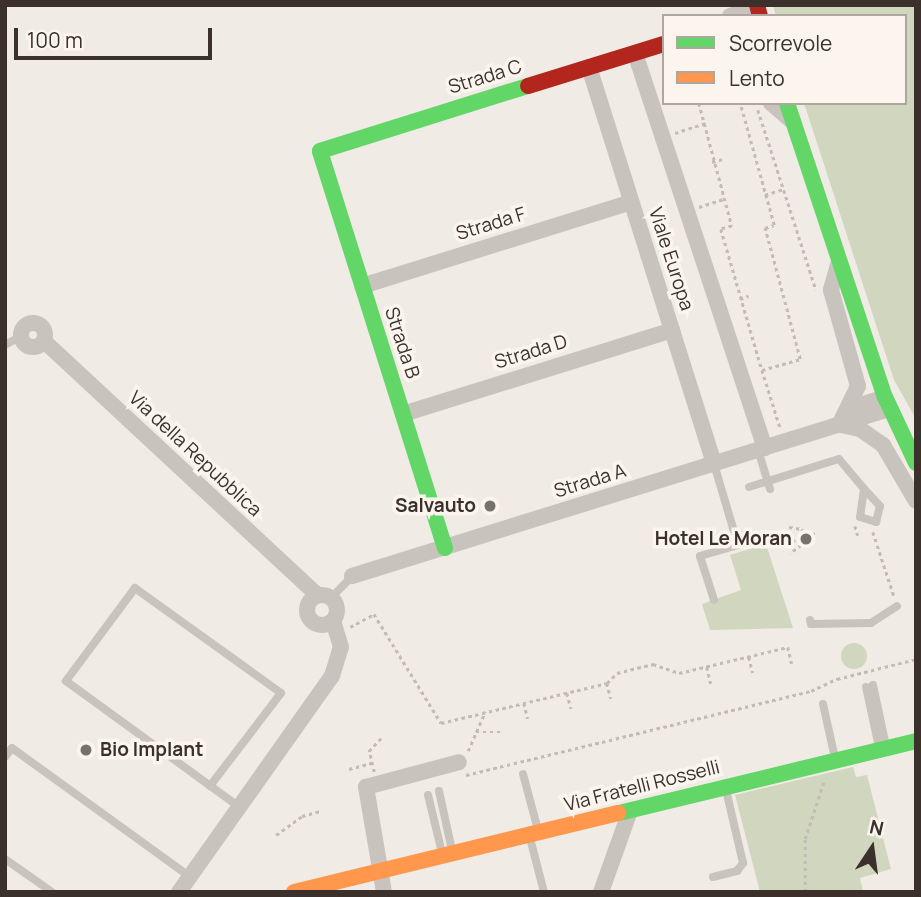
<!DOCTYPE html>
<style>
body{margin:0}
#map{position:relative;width:921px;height:897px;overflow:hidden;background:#f0ebe5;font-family:Manrope,sans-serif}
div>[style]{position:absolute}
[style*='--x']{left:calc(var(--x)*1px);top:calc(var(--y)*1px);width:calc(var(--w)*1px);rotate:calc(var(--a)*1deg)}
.green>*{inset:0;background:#d1d6bf}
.round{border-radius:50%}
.path>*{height:2.5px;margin-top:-1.25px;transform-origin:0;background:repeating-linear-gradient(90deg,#c2bbb6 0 3.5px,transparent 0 7px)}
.lane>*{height:8px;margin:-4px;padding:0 4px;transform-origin:4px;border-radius:4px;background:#c9c3be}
.street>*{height:16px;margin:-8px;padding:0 8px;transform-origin:8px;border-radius:8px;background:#c9c3be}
.street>.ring{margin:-8px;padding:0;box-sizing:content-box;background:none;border:16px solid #c9c3be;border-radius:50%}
.fast>*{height:16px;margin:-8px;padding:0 8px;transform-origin:8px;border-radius:8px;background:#63d668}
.slow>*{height:16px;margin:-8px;padding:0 8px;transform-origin:8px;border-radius:8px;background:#ff974d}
.jam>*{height:16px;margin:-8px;padding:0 8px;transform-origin:8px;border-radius:8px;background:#b3261e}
.dots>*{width:19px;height:19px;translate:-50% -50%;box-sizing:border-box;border:4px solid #fbf5ee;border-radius:50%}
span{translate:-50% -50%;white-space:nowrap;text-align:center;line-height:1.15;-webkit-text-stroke:7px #fbf5ee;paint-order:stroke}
.street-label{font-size:19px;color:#3b302b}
.poi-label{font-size:19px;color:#3b302b;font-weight:700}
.right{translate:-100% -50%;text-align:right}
.left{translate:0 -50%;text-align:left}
.frame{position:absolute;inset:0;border:7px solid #3b302b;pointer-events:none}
.legend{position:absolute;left:662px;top:14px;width:245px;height:91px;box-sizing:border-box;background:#fbf5ee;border:2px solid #aea6a0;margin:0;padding:9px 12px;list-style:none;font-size:21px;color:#3b302b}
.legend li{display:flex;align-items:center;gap:14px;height:35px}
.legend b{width:35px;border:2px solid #aea6a0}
.north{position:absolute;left:837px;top:813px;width:70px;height:70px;-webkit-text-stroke:5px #fbf5ee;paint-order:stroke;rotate:13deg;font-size:19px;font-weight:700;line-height:28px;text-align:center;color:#3b302b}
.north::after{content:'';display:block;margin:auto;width:24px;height:32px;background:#3b302b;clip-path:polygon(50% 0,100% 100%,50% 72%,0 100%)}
.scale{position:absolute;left:14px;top:28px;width:198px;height:32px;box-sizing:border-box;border:4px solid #3b302b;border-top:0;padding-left:9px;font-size:21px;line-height:24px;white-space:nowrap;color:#3b302b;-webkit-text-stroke:5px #fbf5ee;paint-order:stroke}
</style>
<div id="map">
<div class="green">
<div style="clip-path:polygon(773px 5px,916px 5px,916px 419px,894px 380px,804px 103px,905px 103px,905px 16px,776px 16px)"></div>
<div style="clip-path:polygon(766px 544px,793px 628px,710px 630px,702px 604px,741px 590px,730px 555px)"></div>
<div class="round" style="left:841px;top:643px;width:26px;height:26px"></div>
<div style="clip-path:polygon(853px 767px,856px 777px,867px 775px,891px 869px,860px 878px,863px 892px,760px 892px,735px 795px)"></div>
</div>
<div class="path">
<div style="--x:699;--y:103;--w:127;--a:75"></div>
<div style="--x:732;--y:226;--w:11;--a:165"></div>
<div style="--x:721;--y:229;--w:147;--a:73.8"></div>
<div style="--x:762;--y:370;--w:40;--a:-16"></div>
<div style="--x:800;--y:359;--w:136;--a:-105"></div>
<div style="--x:765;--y:228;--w:9;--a:-18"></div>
<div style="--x:774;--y:225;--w:127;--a:-105.6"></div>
<div style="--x:758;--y:110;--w:189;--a:72.1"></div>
<div style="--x:675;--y:133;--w:32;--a:-18"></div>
<div style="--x:712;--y:162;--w:11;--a:-15"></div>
<div style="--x:765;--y:195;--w:20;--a:-18"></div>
<div style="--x:699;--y:207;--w:25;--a:-18"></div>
<div style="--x:740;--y:299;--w:9;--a:-21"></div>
<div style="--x:762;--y:370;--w:60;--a:72.5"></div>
<div style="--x:855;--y:526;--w:10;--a:73"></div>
<div style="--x:789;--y:527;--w:13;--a:9"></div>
<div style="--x:802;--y:529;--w:13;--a:67"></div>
<div style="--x:807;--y:541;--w:21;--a:143"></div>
<div style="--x:873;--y:532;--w:67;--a:71.8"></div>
<div style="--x:792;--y:541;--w:24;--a:-19"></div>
<div style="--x:350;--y:627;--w:27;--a:-28"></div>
<div style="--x:374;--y:614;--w:128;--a:58.4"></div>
<div style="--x:441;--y:723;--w:171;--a:-13.5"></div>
<div style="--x:607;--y:683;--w:14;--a:-45"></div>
<div style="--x:617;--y:673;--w:37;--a:-14"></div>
<div style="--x:653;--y:664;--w:28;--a:19"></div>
<div style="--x:679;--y:673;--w:112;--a:-13.4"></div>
<div style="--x:788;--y:647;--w:17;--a:77"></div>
<div style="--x:749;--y:657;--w:16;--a:76"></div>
<div style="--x:707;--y:667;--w:17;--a:77"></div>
<div style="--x:607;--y:683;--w:16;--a:76"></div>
<div style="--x:567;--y:693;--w:16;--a:75"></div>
<div style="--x:524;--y:703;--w:16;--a:76"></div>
<div style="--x:476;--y:732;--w:27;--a:0"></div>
<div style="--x:468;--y:751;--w:43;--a:-66.4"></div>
<div style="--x:349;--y:769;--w:24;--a:-15"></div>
<div style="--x:374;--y:772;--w:22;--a:-103"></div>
<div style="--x:369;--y:751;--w:18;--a:-47"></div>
<div style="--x:466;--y:775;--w:355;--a:-13.7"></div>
<div style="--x:811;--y:691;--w:29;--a:-25"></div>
<div style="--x:837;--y:679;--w:81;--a:-14.2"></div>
<div style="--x:276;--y:835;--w:32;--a:-36"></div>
<div style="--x:302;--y:816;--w:20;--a:-15"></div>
<div style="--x:805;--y:892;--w:53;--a:-90"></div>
<div style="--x:805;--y:839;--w:61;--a:-71.9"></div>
</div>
<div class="lane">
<div style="--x:5;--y:345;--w:18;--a:-29"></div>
<div style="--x:758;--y:450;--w:41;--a:72.9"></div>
<div style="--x:839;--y:459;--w:39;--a:50"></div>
<div style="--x:864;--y:489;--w:28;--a:98"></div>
<div style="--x:860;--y:517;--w:17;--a:17"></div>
<div style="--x:876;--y:522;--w:16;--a:-76"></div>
<div style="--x:880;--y:506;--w:23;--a:-133"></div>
<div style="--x:749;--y:487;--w:94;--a:-17.3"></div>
<div style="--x:735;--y:535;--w:49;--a:1.2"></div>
<div style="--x:331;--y:598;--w:30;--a:-46"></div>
<div style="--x:714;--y:600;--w:46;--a:-107.7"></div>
<div style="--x:700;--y:556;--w:40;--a:-16"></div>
<div style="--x:738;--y:545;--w:84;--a:-106.5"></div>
<div style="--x:810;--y:620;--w:4;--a:76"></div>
<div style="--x:811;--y:624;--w:60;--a:-1"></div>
<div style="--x:871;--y:623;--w:31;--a:-33"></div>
<div style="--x:873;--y:685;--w:62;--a:78"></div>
<div style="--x:866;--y:687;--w:61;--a:77.8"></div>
<div style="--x:823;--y:704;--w:55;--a:77.5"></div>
<div style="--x:5;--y:757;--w:11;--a:-52"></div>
<div style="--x:12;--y:748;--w:218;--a:35.9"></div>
<div style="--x:523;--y:774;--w:58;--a:75"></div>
<div style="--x:210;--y:786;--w:117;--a:-52.6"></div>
<div style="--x:281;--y:693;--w:180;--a:-144.3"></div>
<div style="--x:135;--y:588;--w:116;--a:126.6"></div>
<div style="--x:66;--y:681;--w:213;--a:36"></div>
<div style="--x:439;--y:791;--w:60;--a:77.6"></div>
<div style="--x:428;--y:795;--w:60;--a:76.4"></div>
<div style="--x:530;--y:838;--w:56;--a:75.5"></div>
<div style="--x:5;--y:859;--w:57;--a:35.1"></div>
<div style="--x:713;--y:877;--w:25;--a:-14"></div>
<div style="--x:737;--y:871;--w:10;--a:-53"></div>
<div style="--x:743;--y:863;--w:75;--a:-103.1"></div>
</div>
<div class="street">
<div style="--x:730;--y:16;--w:29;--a:-20"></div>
<div style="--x:635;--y:53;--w:416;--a:71.8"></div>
<div style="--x:589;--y:67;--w:416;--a:72.5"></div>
<div style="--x:771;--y:103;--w:29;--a:41"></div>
<div style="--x:838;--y:265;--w:26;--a:106"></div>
<div style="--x:831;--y:290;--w:100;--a:74.3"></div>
<div style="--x:858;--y:386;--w:43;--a:116"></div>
<div style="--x:362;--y:286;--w:282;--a:-17.3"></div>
<div class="ring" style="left:21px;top:323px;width:8px;height:8px"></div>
<div style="--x:44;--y:341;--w:374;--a:42.9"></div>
<div style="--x:403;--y:414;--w:282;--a:-17.3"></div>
<div style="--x:847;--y:415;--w:13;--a:-42"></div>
<div style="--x:857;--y:406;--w:29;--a:-18"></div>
<div style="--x:841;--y:425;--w:19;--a:12"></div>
<div style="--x:860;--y:429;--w:28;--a:35"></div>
<div style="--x:883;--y:445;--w:65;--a:59.5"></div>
<div style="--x:352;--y:576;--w:562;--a:-17.28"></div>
<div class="ring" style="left:307px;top:595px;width:14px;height:14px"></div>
<div style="--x:179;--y:892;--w:265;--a:-54.7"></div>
<div style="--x:332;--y:676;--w:30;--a:-73"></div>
<div style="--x:341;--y:647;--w:27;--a:-107"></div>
<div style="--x:384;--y:892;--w:107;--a:-99.7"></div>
<div style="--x:366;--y:787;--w:96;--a:-15"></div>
<div style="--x:601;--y:892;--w:86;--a:-70.3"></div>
</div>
<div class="fast">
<div style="--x:787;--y:103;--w:310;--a:71.6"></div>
<div style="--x:885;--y:397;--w:73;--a:64.8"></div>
<div style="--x:445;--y:548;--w:416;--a:-107.5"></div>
<div style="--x:320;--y:151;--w:218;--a:-17.4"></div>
<div style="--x:619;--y:813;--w:306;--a:-13.6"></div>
</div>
<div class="slow">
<div style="--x:294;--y:892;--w:334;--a:-13.7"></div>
</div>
<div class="jam">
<div style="--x:757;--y:5;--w:11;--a:75"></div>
<div style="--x:528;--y:86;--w:142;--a:-17.2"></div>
</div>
<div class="dots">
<div style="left:490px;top:506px;background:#7a716c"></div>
<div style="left:806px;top:539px;background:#7a716c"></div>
<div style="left:86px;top:750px;background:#7a716c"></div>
</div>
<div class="street-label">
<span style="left:485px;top:77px;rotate:-17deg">Strada C</span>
<span style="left:491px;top:224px;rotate:-17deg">Strada F</span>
<span style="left:671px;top:259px;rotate:72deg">Viale Europa</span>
<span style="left:402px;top:343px;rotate:72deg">Strada B</span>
<span style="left:531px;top:352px;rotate:-17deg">Strada D</span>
<span style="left:195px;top:454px;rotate:43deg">Via della Repubblica</span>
<span style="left:590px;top:481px;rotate:-17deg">Strada A</span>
<span style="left:642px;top:786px;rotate:-14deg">Via Fratelli Rosselli</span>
</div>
<div class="poi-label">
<span class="right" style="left:476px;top:506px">Salvauto</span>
<span class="right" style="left:792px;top:539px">Hotel Le Moran</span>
<span class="left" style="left:100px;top:750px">Bio Implant</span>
</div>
<div class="frame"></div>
<ul class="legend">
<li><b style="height:9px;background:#63d668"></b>Scorrevole</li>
<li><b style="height:9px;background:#ff974d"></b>Lento</li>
</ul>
<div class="north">N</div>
<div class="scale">100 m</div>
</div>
